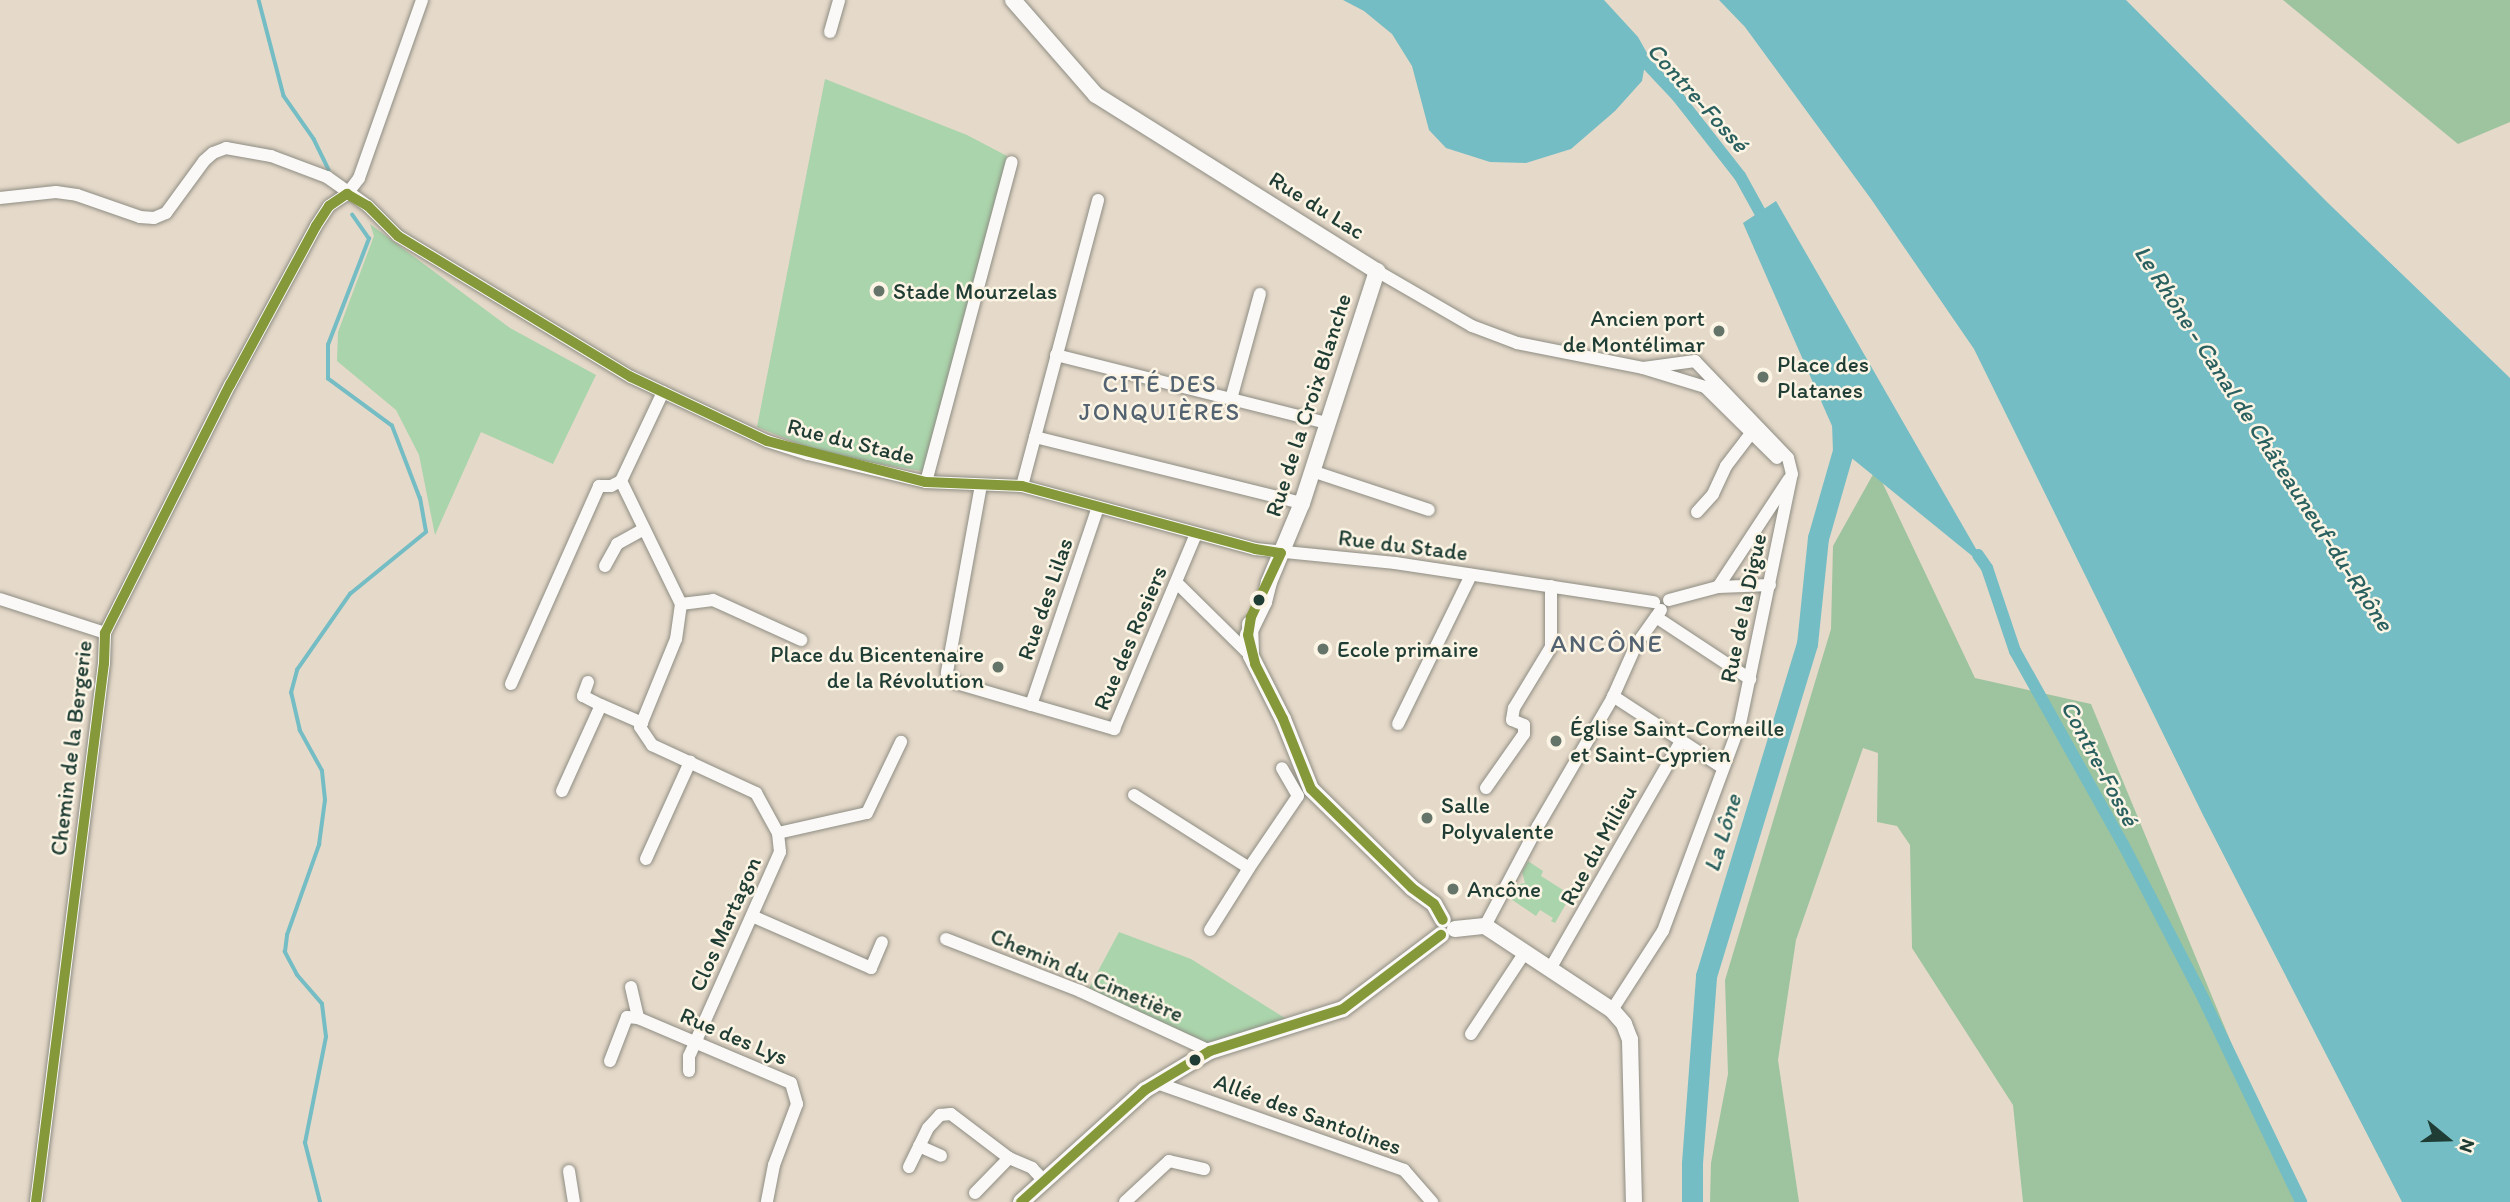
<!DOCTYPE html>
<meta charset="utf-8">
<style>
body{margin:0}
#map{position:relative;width:2510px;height:1202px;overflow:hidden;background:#e5d9c9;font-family:Itim,sans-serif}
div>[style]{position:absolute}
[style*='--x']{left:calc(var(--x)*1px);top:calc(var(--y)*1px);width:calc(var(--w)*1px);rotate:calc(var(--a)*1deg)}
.green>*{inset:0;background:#aad4ab}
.forest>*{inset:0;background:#9ec49f}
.water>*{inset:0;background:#74bdc4}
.stream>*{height:3.5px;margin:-1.75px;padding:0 1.75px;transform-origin:1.75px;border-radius:1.75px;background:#74bdc4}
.canal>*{height:12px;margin:-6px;padding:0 6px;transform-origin:6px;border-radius:6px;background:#74bdc4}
.river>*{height:21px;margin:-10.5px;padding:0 10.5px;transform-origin:10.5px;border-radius:10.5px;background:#74bdc4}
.roads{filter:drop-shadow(0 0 2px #8e8d83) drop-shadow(0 0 2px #8e8d83)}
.minor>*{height:12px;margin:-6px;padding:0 6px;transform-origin:6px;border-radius:6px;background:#fbf9f7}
.tertiary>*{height:16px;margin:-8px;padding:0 8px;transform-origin:8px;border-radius:8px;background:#fbf9f7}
.bus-1>*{height:10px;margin:-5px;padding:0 5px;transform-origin:5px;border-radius:5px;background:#85993a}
.dots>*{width:19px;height:19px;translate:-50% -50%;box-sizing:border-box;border:4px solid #fcf5e5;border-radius:50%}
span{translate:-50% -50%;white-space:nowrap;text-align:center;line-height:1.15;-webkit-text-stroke:5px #fcf5e5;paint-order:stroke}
.street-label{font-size:23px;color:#1f3d34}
.poi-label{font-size:23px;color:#1f3d34}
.left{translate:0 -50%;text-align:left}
.right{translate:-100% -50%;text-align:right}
.water-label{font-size:24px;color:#2a605f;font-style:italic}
.neighbourhood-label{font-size:24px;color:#536271;letter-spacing:2px}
.quarter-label{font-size:26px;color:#536271;letter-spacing:2px}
.north{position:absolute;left:2412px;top:1104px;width:70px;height:70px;-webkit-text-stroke:5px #fcf5e5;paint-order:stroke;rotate:109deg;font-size:19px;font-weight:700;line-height:28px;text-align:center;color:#1f3d34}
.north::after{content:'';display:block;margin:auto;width:24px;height:32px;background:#1f3d34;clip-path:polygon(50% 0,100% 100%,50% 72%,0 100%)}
</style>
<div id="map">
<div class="green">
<div style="clip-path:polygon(825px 79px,967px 135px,1007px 156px,933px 473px,852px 459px,805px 446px,757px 427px)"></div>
<div style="clip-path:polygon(370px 224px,510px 328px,596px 375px,553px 464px,481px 432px,435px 535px,419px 455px,396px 410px,337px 361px,338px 332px,374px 236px)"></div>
<div style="clip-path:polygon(1528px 861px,1543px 871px,1541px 876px,1571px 895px,1555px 923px,1551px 921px,1553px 918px,1540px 910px,1536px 916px,1508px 897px,1515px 885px,1525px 883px,1522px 872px)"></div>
<div style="clip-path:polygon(1119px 932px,1191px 959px,1288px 1020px,1210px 1046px,1089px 988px)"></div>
</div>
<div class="forest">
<div style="clip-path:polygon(2283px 0,2510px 0,2510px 122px,2458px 144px)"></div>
<div style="clip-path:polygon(1876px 469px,1975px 678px,2091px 704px,2297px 1202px,2023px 1202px,2013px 1105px,1912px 948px,1910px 845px,1897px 826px,1877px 822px,1878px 753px,1863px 748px,1796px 940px,1778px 1060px,1799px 1202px,1710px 1202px,1711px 1163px,1728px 1074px,1725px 980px,1831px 629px,1833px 546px)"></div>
</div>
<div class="water">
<div style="clip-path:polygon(1343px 0,1604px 0,1638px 37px,1647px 53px,1642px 81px,1615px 111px,1571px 149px,1526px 163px,1490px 162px,1446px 148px,1429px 130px,1412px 66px,1392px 34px,1364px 11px)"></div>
<div style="clip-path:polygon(1719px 0,2126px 0,2328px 203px,2510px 378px,2510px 1202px,2402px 1202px,2203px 815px,1974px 349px,1871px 199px,1745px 27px)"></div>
<div style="clip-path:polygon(1776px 201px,1987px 568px,1843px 451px,1743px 223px)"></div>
</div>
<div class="stream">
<div style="--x:259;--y:0;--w:99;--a:75.4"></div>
<div style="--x:284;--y:96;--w:52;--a:55.1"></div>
<div style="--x:314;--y:139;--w:34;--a:64"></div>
<div style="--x:320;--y:1202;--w:61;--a:-104.3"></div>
<div style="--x:305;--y:1143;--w:108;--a:-78.8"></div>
<div style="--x:326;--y:1037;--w:33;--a:-97"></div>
<div style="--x:322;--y:1004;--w:38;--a:-131"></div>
<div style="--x:297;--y:975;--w:26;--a:-118"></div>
<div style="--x:285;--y:952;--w:17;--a:-83"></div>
<div style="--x:287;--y:935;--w:96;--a:-70.4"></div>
<div style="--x:319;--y:845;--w:45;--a:-82.4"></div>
<div style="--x:325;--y:800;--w:29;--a:-96"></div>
<div style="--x:322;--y:771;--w:46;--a:-118.8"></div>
<div style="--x:300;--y:731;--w:39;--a:-103"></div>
<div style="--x:291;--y:693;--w:24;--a:-75"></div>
<div style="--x:297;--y:670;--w:93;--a:-55.1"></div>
<div style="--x:350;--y:594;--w:98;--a:-39.2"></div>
<div style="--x:426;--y:532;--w:34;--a:-100"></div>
<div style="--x:420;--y:499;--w:78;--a:-111"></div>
<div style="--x:392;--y:426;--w:79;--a:-143.7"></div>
<div style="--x:328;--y:379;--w:34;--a:-90"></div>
<div style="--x:328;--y:345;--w:114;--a:-68.9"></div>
<div style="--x:369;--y:239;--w:29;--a:-125"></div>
</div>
<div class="canal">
<div style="--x:1633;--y:53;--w:16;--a:38"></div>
<div style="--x:1646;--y:63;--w:47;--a:46.7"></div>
<div style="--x:1678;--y:97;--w:100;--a:51.9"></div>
<div style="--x:1740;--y:176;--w:56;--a:61.1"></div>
<div style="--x:1978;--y:555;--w:16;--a:55"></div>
<div style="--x:1987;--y:568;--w:88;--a:71.4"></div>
<div style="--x:2015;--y:651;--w:223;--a:60.8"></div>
<div style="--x:2124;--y:846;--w:174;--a:62.5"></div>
<div style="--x:2204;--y:1000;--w:224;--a:64.3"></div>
</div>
<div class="river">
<div style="--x:1692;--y:1202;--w:39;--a:-90"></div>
<div style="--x:1692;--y:1163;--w:188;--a:-85.7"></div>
<div style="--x:1706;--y:976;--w:347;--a:-73.1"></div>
<div style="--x:1807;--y:644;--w:107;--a:-84.1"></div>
<div style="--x:1818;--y:538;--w:91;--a:-74"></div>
<div style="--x:1843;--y:451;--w:29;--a:-92"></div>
</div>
<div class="roads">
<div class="minor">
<div style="--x:830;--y:32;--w:33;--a:-74"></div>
<div style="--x:0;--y:198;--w:56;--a:-6.1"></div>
<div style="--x:56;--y:192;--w:21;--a:8"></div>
<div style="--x:77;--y:195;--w:67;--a:19.2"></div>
<div style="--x:140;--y:217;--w:14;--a:4"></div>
<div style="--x:154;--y:218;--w:13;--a:-23"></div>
<div style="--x:166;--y:213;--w:64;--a:-53.8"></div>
<div style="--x:204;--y:161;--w:12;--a:-42"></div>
<div style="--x:213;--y:153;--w:14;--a:-21"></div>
<div style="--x:226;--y:148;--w:46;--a:10.1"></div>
<div style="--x:271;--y:156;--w:60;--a:20.6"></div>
<div style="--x:327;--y:177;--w:50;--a:35.3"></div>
<div style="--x:368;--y:206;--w:42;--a:45"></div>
<div style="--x:398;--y:236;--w:272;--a:31.2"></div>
<div style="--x:631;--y:377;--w:150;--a:25.2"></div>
<div style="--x:767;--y:441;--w:43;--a:17.6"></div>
<div style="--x:808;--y:454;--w:121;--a:13.3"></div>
<div style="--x:926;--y:482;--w:96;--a:2.4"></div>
<div style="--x:1022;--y:486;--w:241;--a:15.1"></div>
<div style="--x:1255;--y:549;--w:141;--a:5.7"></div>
<div style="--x:1395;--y:563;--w:262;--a:8.6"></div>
<div style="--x:1377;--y:271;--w:110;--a:30.1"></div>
<div style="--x:1472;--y:326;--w:48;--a:20.7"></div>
<div style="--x:1517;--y:343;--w:128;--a:11.2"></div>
<div style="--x:1643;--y:368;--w:65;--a:17"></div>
<div style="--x:1705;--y:387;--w:101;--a:44.6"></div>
<div style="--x:1056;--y:355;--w:279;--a:14.1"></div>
<div style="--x:663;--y:392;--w:98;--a:115.3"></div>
<div style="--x:621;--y:481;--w:137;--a:64"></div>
<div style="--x:681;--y:604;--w:35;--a:98"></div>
<div style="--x:676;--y:639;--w:95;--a:112.2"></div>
<div style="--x:640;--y:727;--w:22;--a:56"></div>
<div style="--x:652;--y:745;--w:115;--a:24.8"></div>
<div style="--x:756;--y:793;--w:46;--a:61.2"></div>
<div style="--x:778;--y:833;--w:19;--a:84"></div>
<div style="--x:780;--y:852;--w:223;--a:114"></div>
<div style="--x:689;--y:1056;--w:15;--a:90"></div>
<div style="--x:1231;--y:399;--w:109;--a:-74.6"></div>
<div style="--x:1035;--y:437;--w:275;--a:13.9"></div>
<div style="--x:1312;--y:471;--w:123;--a:18.4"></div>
<div style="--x:926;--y:482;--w:331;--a:-75"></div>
<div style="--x:981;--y:485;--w:191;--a:100.3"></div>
<div style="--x:947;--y:673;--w:13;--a:48"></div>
<div style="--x:956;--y:683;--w:165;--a:16.2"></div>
<div style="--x:1114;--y:729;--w:212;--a:-67.2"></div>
<div style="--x:1022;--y:486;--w:296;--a:-75.1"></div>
<div style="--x:1697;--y:512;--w:24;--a:-48"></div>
<div style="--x:1713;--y:494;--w:31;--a:-65"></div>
<div style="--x:1726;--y:466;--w:43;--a:-52.6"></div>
<div style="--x:605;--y:566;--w:25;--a:-61"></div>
<div style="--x:617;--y:544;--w:31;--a:-29"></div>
<div style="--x:1177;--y:583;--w:104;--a:44.6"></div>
<div style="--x:1718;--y:587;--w:129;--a:-56.7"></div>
<div style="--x:0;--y:599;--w:110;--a:17.9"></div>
<div style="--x:1669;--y:600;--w:51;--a:-14.9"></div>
<div style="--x:1718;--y:587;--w:52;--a:-2.2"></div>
<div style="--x:681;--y:604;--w:32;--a:-7"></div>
<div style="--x:713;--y:600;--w:97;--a:24.4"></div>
<div style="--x:1656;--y:617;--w:113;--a:33.4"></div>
<div style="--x:588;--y:682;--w:15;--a:110"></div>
<div style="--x:583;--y:696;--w:20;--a:27"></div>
<div style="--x:511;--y:684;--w:217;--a:-66"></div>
<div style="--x:599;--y:486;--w:12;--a:0"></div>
<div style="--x:611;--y:486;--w:11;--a:-27"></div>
<div style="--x:1613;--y:696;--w:131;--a:33.2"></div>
<div style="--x:1031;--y:705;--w:209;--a:-71.3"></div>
<div style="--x:1398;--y:724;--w:166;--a:-63.9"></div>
<div style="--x:1486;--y:788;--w:66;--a:-54.9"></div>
<div style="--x:1524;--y:734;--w:9;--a:-90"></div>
<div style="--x:1524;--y:725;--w:13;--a:-157"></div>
<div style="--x:1512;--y:720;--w:12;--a:-81"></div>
<div style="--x:1514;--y:708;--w:71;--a:-58.8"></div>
<div style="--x:1551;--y:647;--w:61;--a:-90"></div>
<div style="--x:562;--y:791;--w:94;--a:-65.6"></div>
<div style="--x:601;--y:705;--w:45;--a:23.7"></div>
<div style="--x:1134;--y:795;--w:136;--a:32.4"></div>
<div style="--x:1249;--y:868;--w:87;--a:-55.8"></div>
<div style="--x:1298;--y:796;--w:32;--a:-120"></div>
<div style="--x:778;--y:833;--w:91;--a:-12.7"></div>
<div style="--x:867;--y:813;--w:79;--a:-64.4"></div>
<div style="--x:646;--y:859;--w:107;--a:-65.6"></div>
<div style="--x:752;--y:916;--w:130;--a:23.6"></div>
<div style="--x:871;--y:968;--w:28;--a:-67"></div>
<div style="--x:1485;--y:926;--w:113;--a:-62.1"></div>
<div style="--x:1538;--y:826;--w:147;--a:-59.8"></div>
<div style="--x:1612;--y:699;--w:59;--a:-66"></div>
<div style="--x:1636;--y:645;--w:43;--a:-54.5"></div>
<div style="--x:1210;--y:930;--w:73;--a:-57.8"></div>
<div style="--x:946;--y:939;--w:144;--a:21.2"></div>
<div style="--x:1080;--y:991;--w:143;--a:24.8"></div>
<div style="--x:1550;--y:969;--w:263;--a:-60.1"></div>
<div style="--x:631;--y:987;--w:32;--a:77"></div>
<div style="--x:1612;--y:1010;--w:94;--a:-57.2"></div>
<div style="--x:1663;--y:931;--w:221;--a:-69.6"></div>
<div style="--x:1740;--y:724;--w:255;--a:-78.3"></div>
<div style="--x:1792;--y:474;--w:16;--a:-104"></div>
<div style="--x:1788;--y:458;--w:134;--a:-133.8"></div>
<div style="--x:1695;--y:361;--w:52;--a:172.3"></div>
<div style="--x:1471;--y:1034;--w:98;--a:-56.6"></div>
<div style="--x:610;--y:1061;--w:47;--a:-68.9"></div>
<div style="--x:627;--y:1017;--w:11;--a:5"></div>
<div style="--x:638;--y:1018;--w:166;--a:23"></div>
<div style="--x:791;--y:1083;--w:22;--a:74"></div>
<div style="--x:797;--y:1104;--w:65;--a:110.7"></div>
<div style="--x:774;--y:1165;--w:38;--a:101"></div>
<div style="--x:1157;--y:1083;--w:262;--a:19.4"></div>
<div style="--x:1404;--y:1170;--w:43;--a:48.8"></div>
<div style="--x:919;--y:1146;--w:24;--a:24"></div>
<div style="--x:909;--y:1167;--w:43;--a:-64"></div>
<div style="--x:928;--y:1128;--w:18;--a:-47"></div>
<div style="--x:940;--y:1115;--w:11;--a:-5"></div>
<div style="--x:951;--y:1114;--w:73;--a:37.2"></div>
<div style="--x:1009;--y:1158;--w:25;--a:23"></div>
<div style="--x:1032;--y:1168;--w:19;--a:47"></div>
<div style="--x:569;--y:1171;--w:31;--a:81"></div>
<div style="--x:975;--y:1193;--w:49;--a:-45.8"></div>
<div style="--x:36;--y:1202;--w:543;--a:-82.81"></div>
<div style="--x:104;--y:663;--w:30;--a:-88"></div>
<div style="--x:105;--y:633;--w:278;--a:-63.3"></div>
<div style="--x:230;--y:385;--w:181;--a:-61.6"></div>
<div style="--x:316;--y:226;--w:24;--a:-57"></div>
<div style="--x:329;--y:206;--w:22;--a:-34"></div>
<div style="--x:347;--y:194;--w:20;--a:-53"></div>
<div style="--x:359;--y:178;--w:189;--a:-70.5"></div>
<div style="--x:1125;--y:1202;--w:60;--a:-43"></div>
<div style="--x:1169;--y:1161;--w:36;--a:13"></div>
</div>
<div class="tertiary">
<div style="--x:1013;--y:0;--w:126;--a:48.9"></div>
<div style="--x:1096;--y:95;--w:332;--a:32.1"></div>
<div style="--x:1377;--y:271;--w:244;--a:107.9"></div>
<div style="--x:1302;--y:503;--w:86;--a:112.7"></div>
<div style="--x:1269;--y:582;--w:21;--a:104"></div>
<div style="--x:1264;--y:602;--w:37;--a:116"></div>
<div style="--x:1250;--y:624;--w:32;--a:88"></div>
<div style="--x:1251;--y:656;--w:71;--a:63.1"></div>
<div style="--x:1283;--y:719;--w:75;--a:68.2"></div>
<div style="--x:1311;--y:789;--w:141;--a:44.4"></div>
<div style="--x:1412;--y:888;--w:27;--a:36"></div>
<div style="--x:1434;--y:904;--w:18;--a:61"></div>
<div style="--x:1455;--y:929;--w:30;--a:-6"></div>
<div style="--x:1485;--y:926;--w:152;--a:33.5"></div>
<div style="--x:1612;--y:1010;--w:18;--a:49"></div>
<div style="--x:1624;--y:1024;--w:17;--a:69"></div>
<div style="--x:1630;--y:1040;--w:162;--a:88.6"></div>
<div style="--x:1021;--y:1202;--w:167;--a:-42.1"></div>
<div style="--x:1145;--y:1090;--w:76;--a:-31"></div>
<div style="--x:1210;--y:1051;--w:139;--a:-17.5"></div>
<div style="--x:1343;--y:1009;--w:123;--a:-37.1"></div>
</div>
</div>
<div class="bus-1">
<div style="--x:347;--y:194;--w:24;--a:30"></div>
<div style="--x:368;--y:206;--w:42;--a:45"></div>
<div style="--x:398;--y:236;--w:272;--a:31.2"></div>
<div style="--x:631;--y:377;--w:150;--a:25.2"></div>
<div style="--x:767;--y:441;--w:164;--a:14.5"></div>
<div style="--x:926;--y:482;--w:96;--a:2.4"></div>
<div style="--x:1022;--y:486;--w:241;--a:15.1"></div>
<div style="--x:1255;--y:549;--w:26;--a:9"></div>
<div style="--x:1281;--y:553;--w:71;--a:115.1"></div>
<div style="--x:1251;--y:617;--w:18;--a:99"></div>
<div style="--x:1248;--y:635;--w:30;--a:76"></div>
<div style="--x:1255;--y:664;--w:62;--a:63"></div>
<div style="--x:1283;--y:719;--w:75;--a:68.2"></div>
<div style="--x:1311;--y:789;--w:141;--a:44.4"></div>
<div style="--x:1412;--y:888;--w:27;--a:36"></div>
<div style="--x:1434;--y:904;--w:18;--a:61"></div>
<div style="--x:36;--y:1202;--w:543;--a:-82.81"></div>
<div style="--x:104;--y:663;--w:30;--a:-88"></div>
<div style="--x:105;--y:633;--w:278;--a:-63.3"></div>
<div style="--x:230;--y:385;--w:181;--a:-61.6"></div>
<div style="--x:316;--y:226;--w:24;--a:-57"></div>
<div style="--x:329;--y:206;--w:22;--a:-34"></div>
<div style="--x:1021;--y:1202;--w:167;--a:-42.1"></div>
<div style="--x:1145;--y:1090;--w:76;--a:-31"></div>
<div style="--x:1210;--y:1051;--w:139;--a:-17.5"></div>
<div style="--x:1343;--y:1009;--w:123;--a:-37.1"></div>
</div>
<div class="dots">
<div style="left:879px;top:291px;background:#647468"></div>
<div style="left:1719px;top:331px;background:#647468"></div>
<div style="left:1763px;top:377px;background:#647468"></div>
<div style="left:1259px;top:600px;background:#1f3d34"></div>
<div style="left:1323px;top:649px;background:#647468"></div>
<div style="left:998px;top:667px;background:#647468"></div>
<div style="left:1556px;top:741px;background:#647468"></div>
<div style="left:1427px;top:818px;background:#647468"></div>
<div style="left:1453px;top:889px;background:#647468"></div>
<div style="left:1195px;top:1060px;background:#1f3d34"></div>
</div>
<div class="street-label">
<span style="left:1317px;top:205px;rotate:32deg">Rue du Lac</span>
<span style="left:1308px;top:405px;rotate:-72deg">Rue de la Croix Blanche</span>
<span style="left:851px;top:441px;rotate:14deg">Rue du Stade</span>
<span style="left:1403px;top:545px;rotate:7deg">Rue du Stade</span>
<span style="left:1045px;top:599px;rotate:-71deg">Rue des Lilas</span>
<span style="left:1743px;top:608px;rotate:-78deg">Rue de la Digue</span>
<span style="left:1130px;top:638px;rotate:-67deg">Rue des Rosiers</span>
<span style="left:71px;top:748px;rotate:-83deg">Chemin de la Bergerie</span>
<span style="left:1598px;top:845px;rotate:-61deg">Rue du Milieu</span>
<span style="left:725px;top:924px;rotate:-66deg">Clos Martagon</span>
<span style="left:1087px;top:975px;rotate:23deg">Chemin du Cimetière</span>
<span style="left:734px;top:1036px;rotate:23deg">Rue des Lys</span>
<span style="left:1308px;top:1114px;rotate:20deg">Allée des Santolines</span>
</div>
<div class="poi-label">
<span class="left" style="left:893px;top:291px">Stade Mourzelas</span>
<span class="right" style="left:1705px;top:331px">Ancien port<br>de Montélimar</span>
<span class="left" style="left:1777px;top:377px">Place des<br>Platanes</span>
<span class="left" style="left:1337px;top:649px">Ecole primaire</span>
<span class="right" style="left:984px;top:667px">Place du Bicentenaire<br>de la Révolution</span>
<span class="left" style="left:1570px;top:741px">Église Saint-Corneille<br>et Saint-Cyprien</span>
<span class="left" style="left:1441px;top:818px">Salle<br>Polyvalente</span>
<span class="left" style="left:1467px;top:889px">Ancône</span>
</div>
<div class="water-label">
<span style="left:1698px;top:97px;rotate:48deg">Contre-Fossé</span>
<span style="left:2264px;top:438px;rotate:57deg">Le Rhône - Canal de Châteauneuf-du-Rhône</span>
<span style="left:2100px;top:763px;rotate:62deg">Contre-Fossé</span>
<span style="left:1722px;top:833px;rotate:-73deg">La Lône</span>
</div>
<div class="neighbourhood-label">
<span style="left:1160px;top:398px">CITÉ DES<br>JONQUIÈRES</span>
</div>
<div class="quarter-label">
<span style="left:1607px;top:644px">ANCÔNE</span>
</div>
<div class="north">N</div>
</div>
